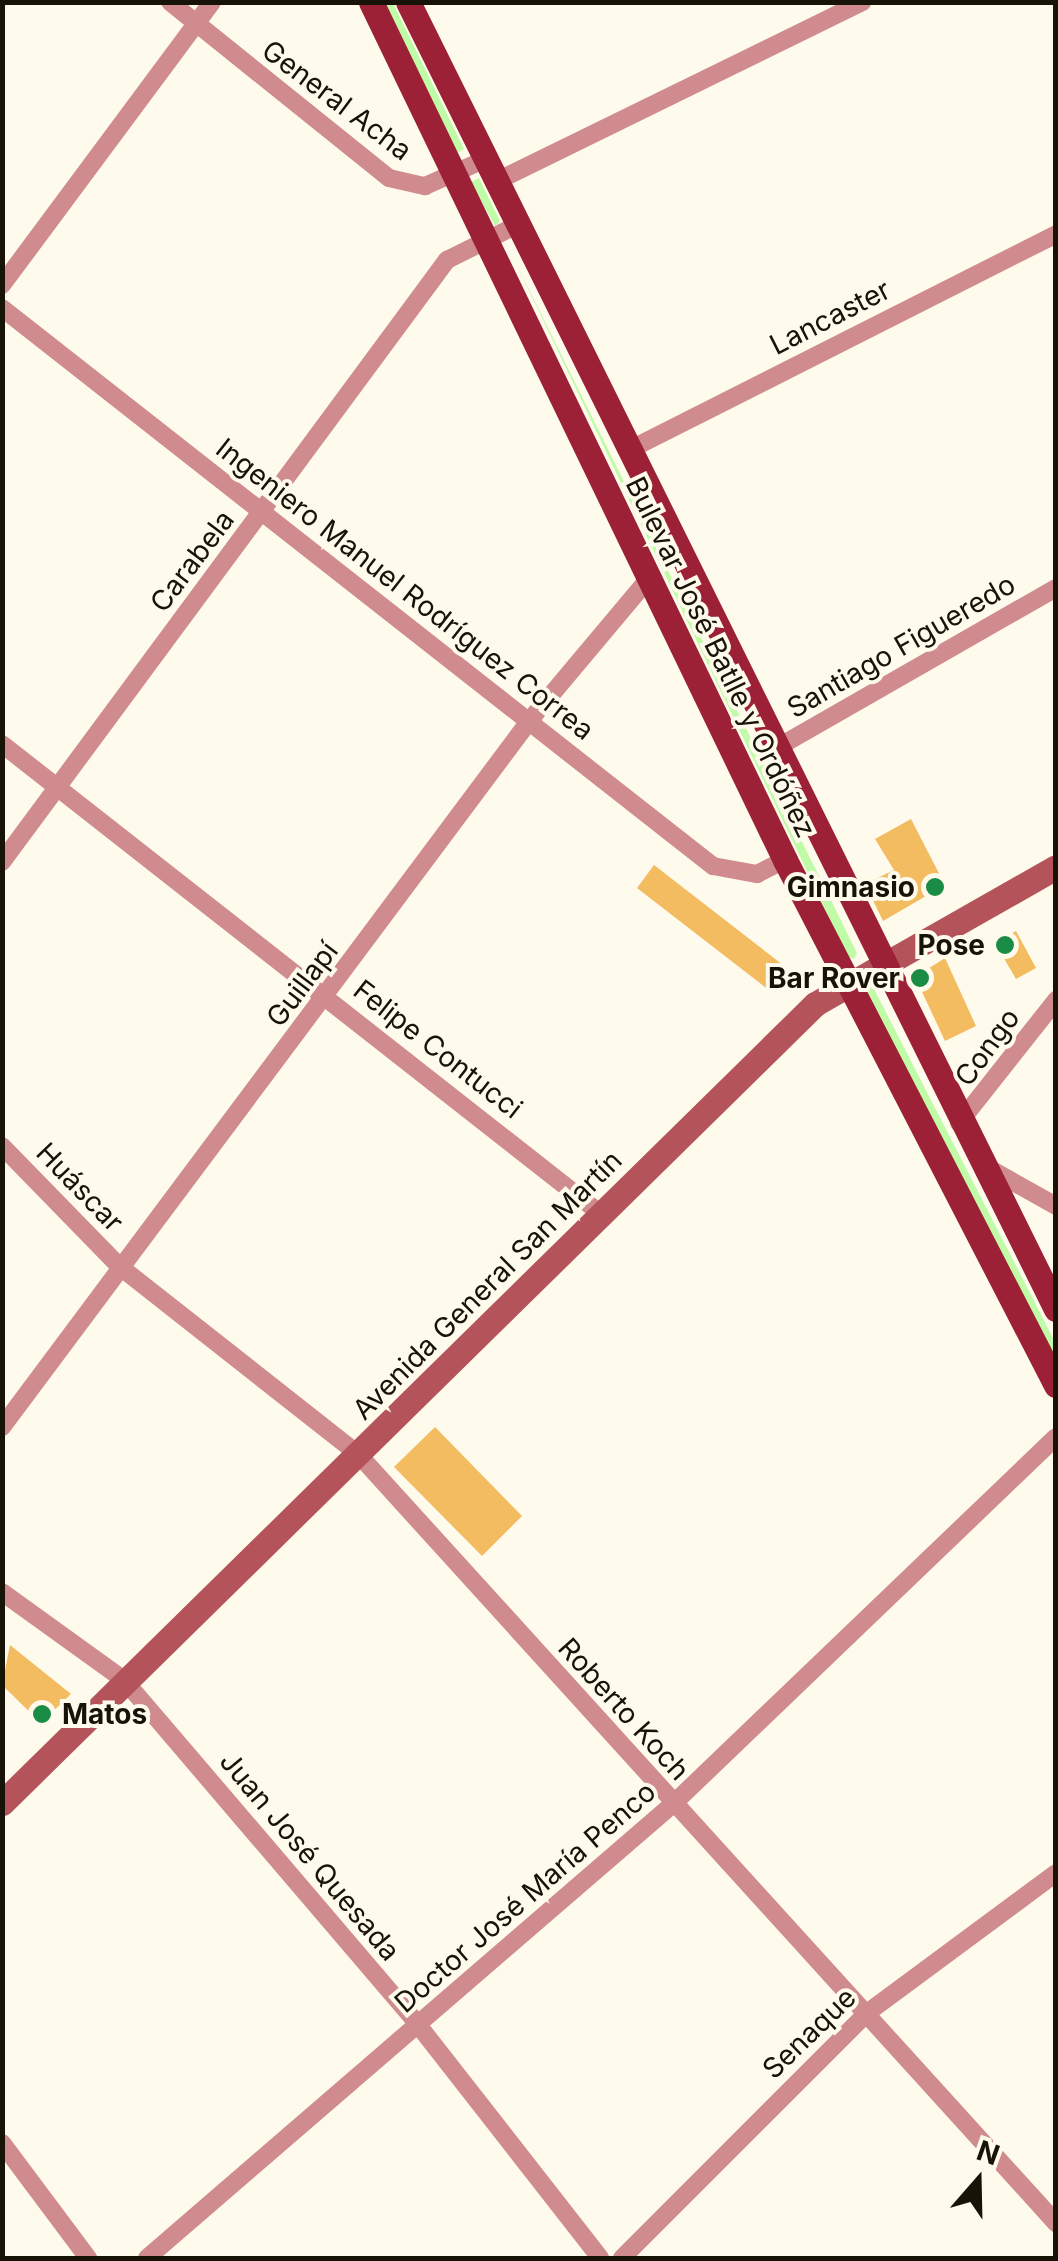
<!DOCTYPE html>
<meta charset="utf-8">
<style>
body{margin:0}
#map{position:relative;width:1058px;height:2261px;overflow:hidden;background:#fefaec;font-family:Inter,sans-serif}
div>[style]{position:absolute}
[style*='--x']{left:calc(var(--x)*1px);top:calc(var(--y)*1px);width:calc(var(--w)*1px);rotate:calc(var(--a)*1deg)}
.green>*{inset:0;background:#c0fba7}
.building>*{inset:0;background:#f3bc60}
.street>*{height:18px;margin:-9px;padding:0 9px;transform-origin:9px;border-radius:9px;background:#cf8b8e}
.secondary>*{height:25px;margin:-12.5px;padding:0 12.5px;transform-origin:12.5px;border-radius:12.5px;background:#b4535a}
.primary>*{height:25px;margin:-12.5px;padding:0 12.5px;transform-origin:12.5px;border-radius:12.5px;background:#9d2136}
.dots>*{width:28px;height:28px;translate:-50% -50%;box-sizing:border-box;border:5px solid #fefaec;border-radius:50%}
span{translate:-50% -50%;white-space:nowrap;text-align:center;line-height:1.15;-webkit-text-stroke:8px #fefaec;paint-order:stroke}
.street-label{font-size:28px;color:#181307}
.poi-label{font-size:28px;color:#181307;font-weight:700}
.right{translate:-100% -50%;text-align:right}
.left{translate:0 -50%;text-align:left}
.frame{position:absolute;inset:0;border:5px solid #181307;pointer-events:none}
.north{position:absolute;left:928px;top:2131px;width:100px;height:100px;-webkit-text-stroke:8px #fefaec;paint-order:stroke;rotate:20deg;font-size:28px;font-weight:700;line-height:40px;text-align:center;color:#181307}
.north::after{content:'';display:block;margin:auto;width:35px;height:45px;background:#181307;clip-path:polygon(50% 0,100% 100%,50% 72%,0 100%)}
</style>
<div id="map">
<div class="green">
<div style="clip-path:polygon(383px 3px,393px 3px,464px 149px,457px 153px)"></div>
<div style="clip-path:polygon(479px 178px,500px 221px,495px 226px,471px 182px)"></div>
<div style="clip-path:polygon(510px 251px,857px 953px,854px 959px,848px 957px)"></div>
<div style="clip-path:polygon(873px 987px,1055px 1342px,1055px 1362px,865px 991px)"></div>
</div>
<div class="building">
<div style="clip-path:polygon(911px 819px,945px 885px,883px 921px,865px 884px,894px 870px,875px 839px)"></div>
<div style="clip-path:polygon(654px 865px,788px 969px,770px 991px,637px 888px)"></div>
<div style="clip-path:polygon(1016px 931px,1036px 968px,1016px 979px,995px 943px)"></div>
<div style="clip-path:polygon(945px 958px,976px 1026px,945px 1041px,915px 977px)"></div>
<div style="clip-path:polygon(435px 1427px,522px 1516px,482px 1556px,394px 1467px)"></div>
<div style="clip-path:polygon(10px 1645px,71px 1694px,41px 1723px,2px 1685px)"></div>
</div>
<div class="street">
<div style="--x:170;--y:2;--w:281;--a:38.8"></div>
<div style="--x:389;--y:178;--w:37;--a:13"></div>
<div style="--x:425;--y:186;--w:67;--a:-23.9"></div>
<div style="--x:497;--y:181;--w:407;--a:-26.1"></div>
<div style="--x:2;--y:285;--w:352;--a:-53.4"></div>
<div style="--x:2;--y:308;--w:904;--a:38.13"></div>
<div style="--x:713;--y:866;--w:45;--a:10.3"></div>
<div style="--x:757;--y:874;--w:31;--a:-27"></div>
<div style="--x:629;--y:450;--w:479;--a:-26.8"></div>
<div style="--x:2;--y:744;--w:761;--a:38.12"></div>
<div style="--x:773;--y:750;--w:326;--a:-29.8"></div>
<div style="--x:2;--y:862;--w:749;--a:-53.53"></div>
<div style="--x:447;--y:260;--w:80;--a:-26.6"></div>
<div style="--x:959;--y:1123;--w:157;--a:-51.7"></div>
<div style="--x:2;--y:1146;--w:168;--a:45.7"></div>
<div style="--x:119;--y:1266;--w:304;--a:38.2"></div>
<div style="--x:358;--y:1454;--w:1039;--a:47.77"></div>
<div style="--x:985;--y:1166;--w:81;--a:29.4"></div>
<div style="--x:2;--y:1427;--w:882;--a:-53.25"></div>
<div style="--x:530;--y:720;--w:187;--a:-50"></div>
<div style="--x:2;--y:1592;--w:150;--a:35.8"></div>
<div style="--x:124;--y:1680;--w:455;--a:49.5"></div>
<div style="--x:419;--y:2026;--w:294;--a:52"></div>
<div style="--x:2;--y:2143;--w:144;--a:53.2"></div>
<div style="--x:147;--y:2258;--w:695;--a:-40.8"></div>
<div style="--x:673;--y:1804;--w:530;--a:-43.78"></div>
<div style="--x:622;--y:2258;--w:346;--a:-45"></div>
<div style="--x:867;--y:2013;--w:235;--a:-36.5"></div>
</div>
<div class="secondary">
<div style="--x:2;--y:1803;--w:1140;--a:-44.5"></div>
<div style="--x:815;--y:1004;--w:277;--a:-29.6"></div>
</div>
<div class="primary">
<div style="--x:371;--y:2;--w:953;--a:64.24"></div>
<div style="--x:785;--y:860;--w:591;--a:62.7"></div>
<div style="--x:408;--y:2;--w:1459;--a:63.63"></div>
</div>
<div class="dots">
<div style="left:935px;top:887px;background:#1a8c45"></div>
<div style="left:1005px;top:945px;background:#1a8c45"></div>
<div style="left:920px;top:978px;background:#1a8c45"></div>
<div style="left:42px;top:1714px;background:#1a8c45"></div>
</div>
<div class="street-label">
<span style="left:337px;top:100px;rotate:37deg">General Acha</span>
<span style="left:830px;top:317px;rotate:-27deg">Lancaster</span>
<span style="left:192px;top:561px;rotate:-53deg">Carabela</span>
<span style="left:405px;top:589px;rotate:38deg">Ingeniero Manuel Rodríguez Correa</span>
<span style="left:901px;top:646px;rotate:-30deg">Santiago Figueredo</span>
<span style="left:721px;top:657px;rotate:64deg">Bulevar José Batlle y Ordóñez</span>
<span style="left:302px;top:984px;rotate:-53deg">Guillapí</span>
<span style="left:987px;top:1047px;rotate:-54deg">Congo</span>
<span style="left:438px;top:1049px;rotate:38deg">Felipe Contucci</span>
<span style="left:80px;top:1187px;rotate:46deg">Huáscar</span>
<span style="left:487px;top:1285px;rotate:-45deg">Avenida General San Martín</span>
<span style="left:624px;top:1709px;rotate:48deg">Roberto Koch</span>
<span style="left:310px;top:1856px;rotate:50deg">Juan José Quesada</span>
<span style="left:525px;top:1897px;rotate:-41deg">Doctor José María Penco</span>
<span style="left:809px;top:2033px;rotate:-44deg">Senaque</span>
</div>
<div class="poi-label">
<span class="right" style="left:915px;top:887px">Gimnasio</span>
<span class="right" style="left:985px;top:945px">Pose</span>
<span class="right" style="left:900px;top:978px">Bar Rover</span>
<span class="left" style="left:62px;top:1714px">Matos</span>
</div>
<div class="frame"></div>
<div class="north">N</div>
</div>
